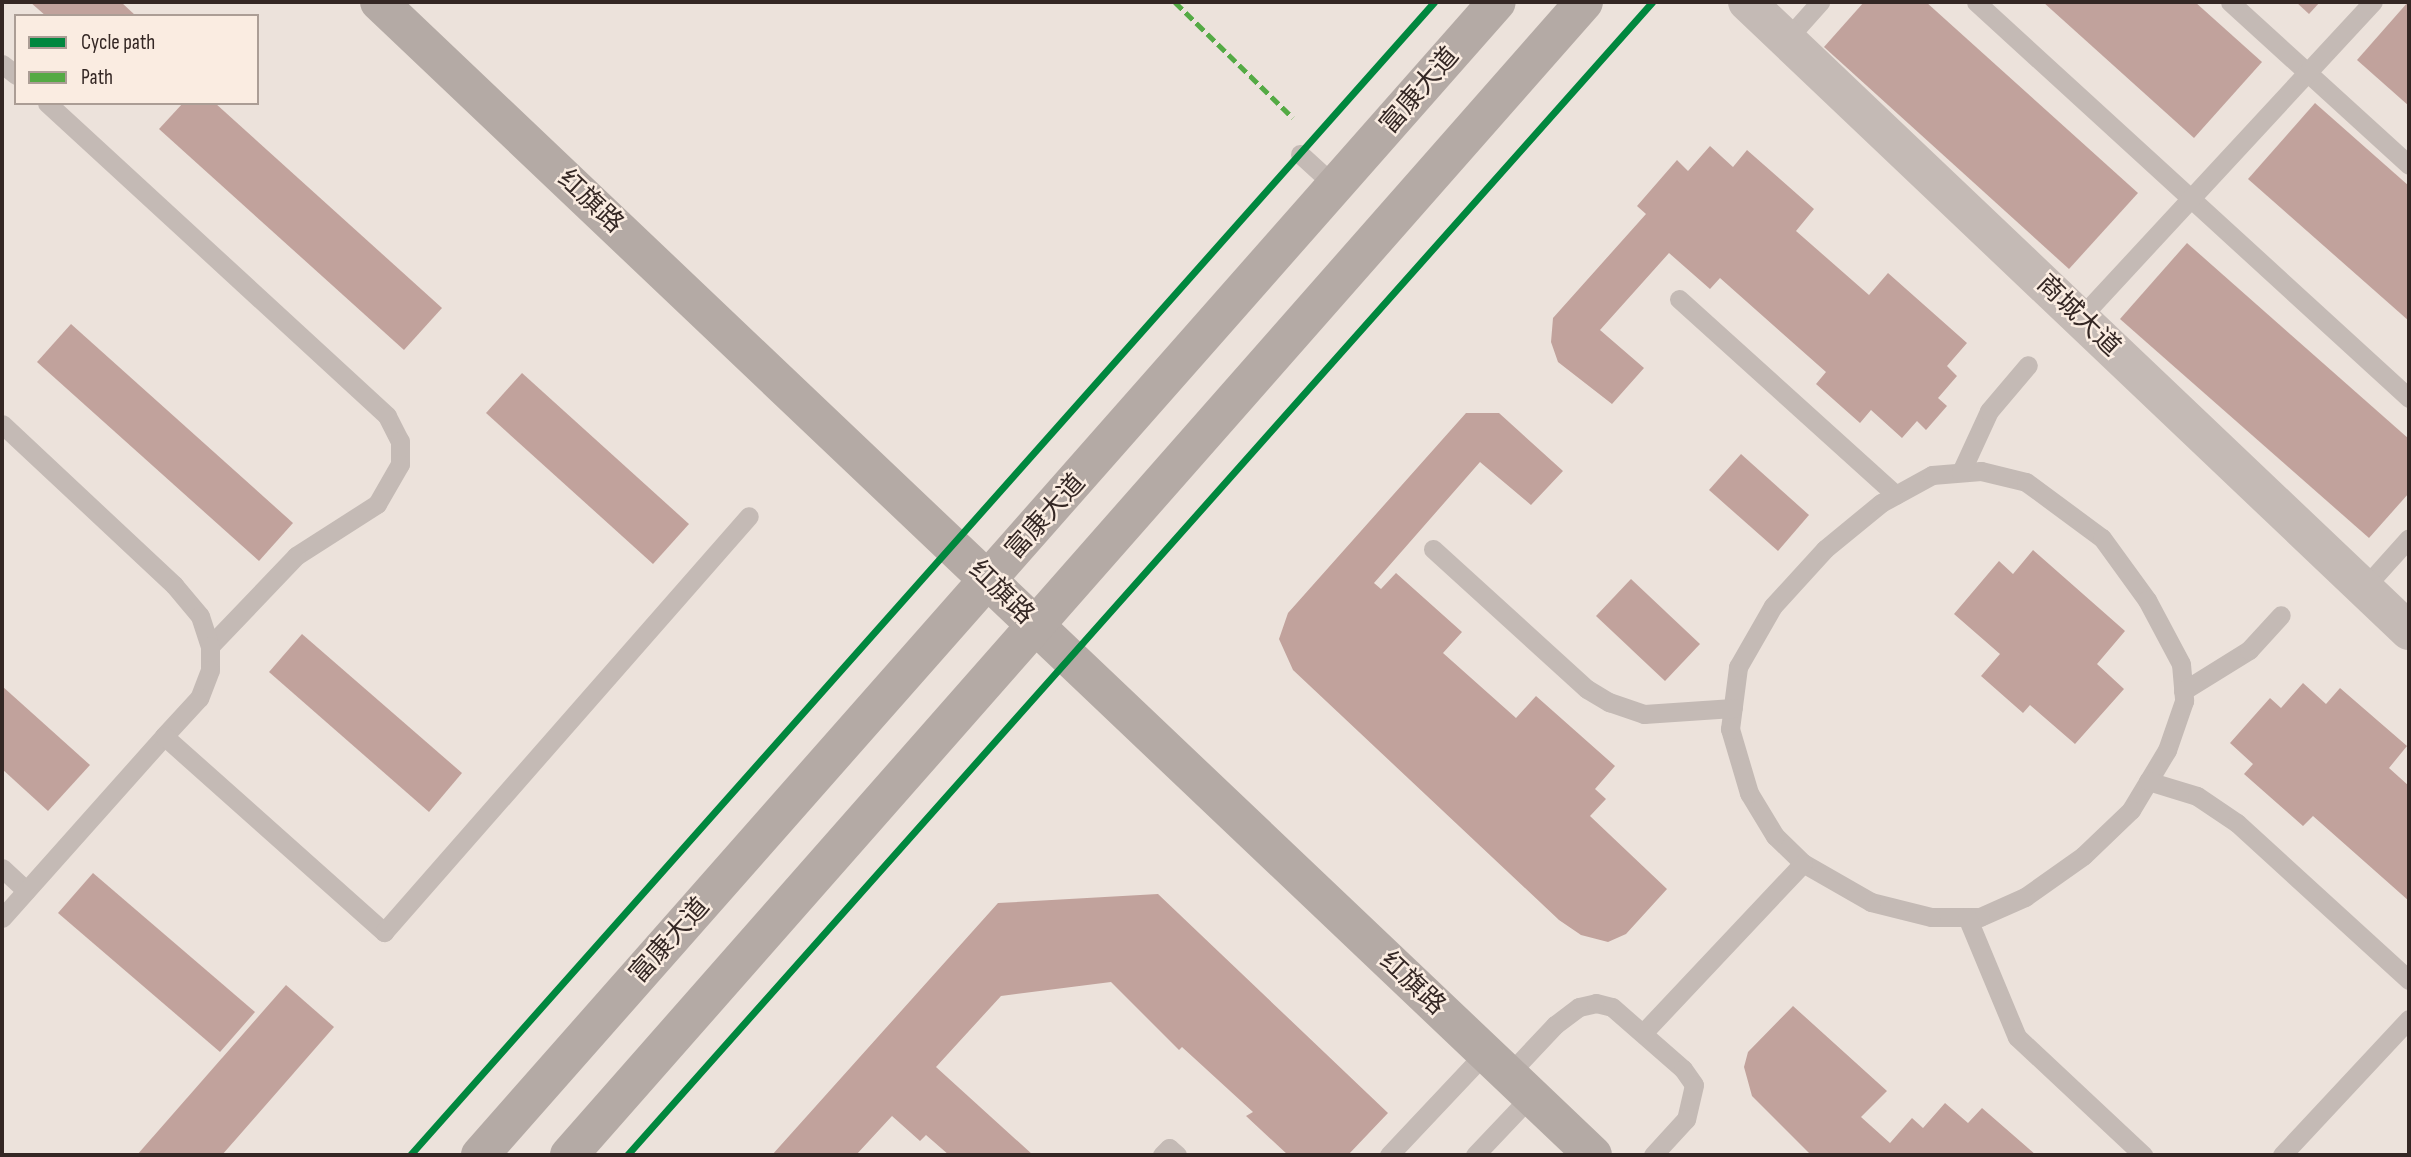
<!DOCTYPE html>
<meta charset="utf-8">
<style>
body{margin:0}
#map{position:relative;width:2411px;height:1157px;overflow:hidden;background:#ece2db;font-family:"Sofia Sans Condensed","Noto Sans SC",sans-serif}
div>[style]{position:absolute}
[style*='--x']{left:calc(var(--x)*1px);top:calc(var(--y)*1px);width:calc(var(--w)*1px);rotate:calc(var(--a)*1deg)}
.building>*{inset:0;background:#c1a29c}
.lane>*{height:19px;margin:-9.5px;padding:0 9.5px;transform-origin:9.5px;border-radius:9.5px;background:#c4bab5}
.street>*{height:38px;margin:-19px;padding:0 19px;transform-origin:19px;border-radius:19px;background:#c4bab5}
.secondary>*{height:38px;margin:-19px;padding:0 19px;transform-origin:19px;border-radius:19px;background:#b4aaa5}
.quiet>*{height:5px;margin-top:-2.5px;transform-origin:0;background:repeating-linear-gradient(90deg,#54aa44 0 10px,transparent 0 15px)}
.cycleway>*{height:7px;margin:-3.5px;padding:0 3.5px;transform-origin:3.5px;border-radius:3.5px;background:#00873e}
span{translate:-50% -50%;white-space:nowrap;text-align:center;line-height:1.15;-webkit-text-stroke:5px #faece1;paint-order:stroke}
.street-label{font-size:26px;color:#342724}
.frame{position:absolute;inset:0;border:4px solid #342724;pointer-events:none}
.legend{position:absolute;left:14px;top:14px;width:245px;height:91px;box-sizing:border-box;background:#faece1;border:2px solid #ab9d95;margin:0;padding:9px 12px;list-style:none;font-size:21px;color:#342724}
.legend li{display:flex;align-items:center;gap:14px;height:35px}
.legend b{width:35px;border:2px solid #ab9d95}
</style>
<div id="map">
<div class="building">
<div style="clip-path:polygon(30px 2px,121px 2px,136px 16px,46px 16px)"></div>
<div style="clip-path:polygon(1864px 2px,1926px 2px,2138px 193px,2069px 269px,1824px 47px)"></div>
<div style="clip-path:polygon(2043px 2px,2195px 2px,2262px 62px,2194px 138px)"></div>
<div style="clip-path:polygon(2296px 2px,2320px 2px,2309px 14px)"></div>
<div style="clip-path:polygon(2408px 2px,2409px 2px,2409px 106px,2357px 60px)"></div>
<div style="clip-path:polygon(183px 103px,215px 103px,442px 308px,404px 350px,159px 129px)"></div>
<div style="clip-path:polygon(2315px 103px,2409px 186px,2409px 321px,2248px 179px)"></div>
<div style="clip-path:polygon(1710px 146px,1733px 167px,1747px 150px,1814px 209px,1796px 231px,1869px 295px,1888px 273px,1967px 343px,1947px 366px,1957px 376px,1938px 398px,1947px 406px,1926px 430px,1917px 421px,1902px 438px,1871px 410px,1860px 423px,1816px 384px,1826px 372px,1720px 278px,1710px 289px,1669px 253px,1600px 330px,1644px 368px,1612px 404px,1558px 362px,1551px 342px,1553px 318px,1646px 214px,1637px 206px,1677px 160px,1688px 171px)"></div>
<div style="clip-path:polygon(2187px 243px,2409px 439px,2409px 493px,2369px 538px,2120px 319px)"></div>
<div style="clip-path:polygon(71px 324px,293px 523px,259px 561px,37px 362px)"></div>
<div style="clip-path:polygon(522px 373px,689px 524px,653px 564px,486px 413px)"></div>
<div style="clip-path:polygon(1466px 413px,1499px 413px,1563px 471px,1531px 505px,1480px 462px,1374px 583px,1381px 589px,1396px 573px,1462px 632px,1443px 653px,1516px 718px,1536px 696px,1615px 766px,1595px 789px,1606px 799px,1590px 816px,1667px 889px,1626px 934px,1608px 942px,1581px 935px,1559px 920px,1293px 670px,1279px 639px,1288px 613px)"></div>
<div style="clip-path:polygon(1741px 454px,1809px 515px,1778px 551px,1709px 490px)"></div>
<div style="clip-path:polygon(2033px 550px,2125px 631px,2097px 664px,2124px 689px,2075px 744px,2030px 705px,2023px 713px,1981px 676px,2000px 654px,1954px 614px,1999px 561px,2013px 574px)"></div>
<div style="clip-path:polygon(1631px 579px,1700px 644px,1665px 681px,1596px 616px)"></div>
<div style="clip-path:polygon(302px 634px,462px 773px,429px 812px,269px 672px)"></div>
<div style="clip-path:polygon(2303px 683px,2326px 704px,2340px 688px,2407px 746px,2389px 768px,2409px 786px,2409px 901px,2313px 816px,2303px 826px,2244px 774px,2253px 764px,2230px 743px,2270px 698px,2281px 708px)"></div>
<div style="clip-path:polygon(2px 686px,90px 765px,48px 811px,2px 769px)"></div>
<div style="clip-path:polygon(93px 873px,255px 1012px,220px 1052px,58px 913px)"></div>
<div style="clip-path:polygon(1158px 894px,1388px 1113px,1348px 1155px,1288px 1155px,1246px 1116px,1253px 1112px,1182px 1047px,1179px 1050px,1111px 982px,1001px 996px,936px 1067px,1033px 1155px,949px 1155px,926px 1135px,920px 1141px,892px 1116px,856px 1155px,772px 1155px,998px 903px)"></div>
<div style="clip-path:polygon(286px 985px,334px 1027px,222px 1155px,137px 1155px)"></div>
<div style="clip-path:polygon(1793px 1006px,1887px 1091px,1861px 1117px,1890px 1143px,1912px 1118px,1923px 1128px,1945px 1103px,1968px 1123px,1982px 1108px,2036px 1155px,1811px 1155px,1752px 1096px,1744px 1067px,1748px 1052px)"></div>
</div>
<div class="lane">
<div style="--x:1976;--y:2;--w:587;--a:42.44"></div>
<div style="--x:2230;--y:2;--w:242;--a:42.3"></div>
<div style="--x:1787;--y:39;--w:50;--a:-48.3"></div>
<div style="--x:2;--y:64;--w:18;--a:38"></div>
<div style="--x:47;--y:103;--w:462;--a:42.6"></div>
<div style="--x:387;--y:416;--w:28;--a:63"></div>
<div style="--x:400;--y:441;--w:23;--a:90"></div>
<div style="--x:400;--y:464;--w:46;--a:119.9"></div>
<div style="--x:377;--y:504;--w:96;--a:147.3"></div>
<div style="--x:296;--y:556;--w:124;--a:133.7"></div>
<div style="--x:1300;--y:154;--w:49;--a:42.5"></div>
<div style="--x:1679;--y:299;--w:292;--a:42.1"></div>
<div style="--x:2080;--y:318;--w:431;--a:-47.2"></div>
<div style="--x:2;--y:424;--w:236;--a:43.1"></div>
<div style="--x:174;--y:585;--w:40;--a:50"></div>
<div style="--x:200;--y:616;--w:32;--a:72"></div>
<div style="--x:210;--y:646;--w:24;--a:90"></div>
<div style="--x:210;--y:670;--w:30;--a:111"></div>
<div style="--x:199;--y:698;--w:52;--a:132.6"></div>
<div style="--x:1981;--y:471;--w:46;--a:13.7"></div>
<div style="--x:2026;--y:482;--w:94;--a:36.4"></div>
<div style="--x:2102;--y:538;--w:77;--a:54"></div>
<div style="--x:2147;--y:600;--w:72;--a:62"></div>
<div style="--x:2181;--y:664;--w:37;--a:85"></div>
<div style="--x:2184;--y:701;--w:52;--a:109.1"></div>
<div style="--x:2167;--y:750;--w:70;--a:121"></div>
<div style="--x:2131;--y:810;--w:66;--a:136.2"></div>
<div style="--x:2083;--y:856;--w:71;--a:144.7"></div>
<div style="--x:2025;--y:897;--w:49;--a:156"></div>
<div style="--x:1980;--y:917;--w:49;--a:180"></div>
<div style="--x:1931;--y:917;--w:62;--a:-166"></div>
<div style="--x:1871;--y:902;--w:78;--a:-150.2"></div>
<div style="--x:1803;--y:863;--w:39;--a:-136"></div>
<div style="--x:1775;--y:836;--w:50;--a:-121.2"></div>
<div style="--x:1749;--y:793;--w:67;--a:-106.5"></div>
<div style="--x:1730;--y:729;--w:63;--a:-82.6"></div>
<div style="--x:1738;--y:667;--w:70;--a:-60.2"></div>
<div style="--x:1773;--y:606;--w:77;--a:-47.6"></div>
<div style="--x:1825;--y:549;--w:72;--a:-39.4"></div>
<div style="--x:1881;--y:503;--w:58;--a:-28.8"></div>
<div style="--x:1932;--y:475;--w:49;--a:-4.7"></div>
<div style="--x:1961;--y:472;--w:67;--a:-65.3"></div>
<div style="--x:1989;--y:411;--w:60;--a:-49.7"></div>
<div style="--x:1433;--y:549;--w:208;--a:42.3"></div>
<div style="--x:1587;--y:689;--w:26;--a:31"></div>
<div style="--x:1609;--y:702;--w:37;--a:19"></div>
<div style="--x:1644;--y:714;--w:89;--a:-3.9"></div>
<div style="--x:2364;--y:588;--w:67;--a:-48"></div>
<div style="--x:2183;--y:691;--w:78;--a:-31.8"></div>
<div style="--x:2249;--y:650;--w:47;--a:-47.6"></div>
<div style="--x:2148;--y:781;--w:51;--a:17"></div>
<div style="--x:2197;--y:796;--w:48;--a:34"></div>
<div style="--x:2237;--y:823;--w:233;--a:42.4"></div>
<div style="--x:2;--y:868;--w:33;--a:43"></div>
<div style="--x:1967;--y:917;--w:130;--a:67.4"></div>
<div style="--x:2017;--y:1037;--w:173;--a:43.1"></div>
<div style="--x:2;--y:918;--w:244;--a:-48.3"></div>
<div style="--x:164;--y:736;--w:295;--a:41.7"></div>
<div style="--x:384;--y:932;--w:553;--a:-48.74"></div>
<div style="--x:1643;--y:1033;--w:233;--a:-46.7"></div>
<div style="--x:1508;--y:1075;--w:69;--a:-46.8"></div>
<div style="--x:1555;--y:1025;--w:30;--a:-37"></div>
<div style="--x:1579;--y:1007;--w:17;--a:-13"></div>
<div style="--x:1596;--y:1003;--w:16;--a:14"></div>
<div style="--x:1612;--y:1007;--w:94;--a:41.1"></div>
<div style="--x:1683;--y:1069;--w:19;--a:55"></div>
<div style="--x:1694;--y:1085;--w:35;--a:103"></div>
<div style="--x:1686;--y:1119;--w:49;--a:132.5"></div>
<div style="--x:1162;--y:1155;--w:10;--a:-45"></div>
<div style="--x:1169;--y:1148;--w:11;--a:41"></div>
<div style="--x:1389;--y:1155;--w:140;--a:-46.7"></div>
<div style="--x:1475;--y:1155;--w:81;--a:-46.5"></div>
<div style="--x:2282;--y:1155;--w:186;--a:-47"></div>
</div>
<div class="street">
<div style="--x:1747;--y:2;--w:913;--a:43.54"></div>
</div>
<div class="secondary">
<div style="--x:379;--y:2;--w:1674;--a:43.52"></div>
<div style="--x:480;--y:1155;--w:1537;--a:-48.59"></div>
<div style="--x:569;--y:1155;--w:1536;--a:-48.64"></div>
</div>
<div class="quiet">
<div style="--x:1175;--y:2;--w:165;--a:44.5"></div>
</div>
<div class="cycleway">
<div style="--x:410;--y:1155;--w:1542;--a:-48.39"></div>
<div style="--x:627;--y:1155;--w:1543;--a:-48.36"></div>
</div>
<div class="street-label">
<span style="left:1420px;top:91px;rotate:-49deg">富康大道</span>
<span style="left:590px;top:202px;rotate:43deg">红旗路</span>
<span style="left:2078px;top:316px;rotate:44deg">商城大道</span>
<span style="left:1046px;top:517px;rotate:-48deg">富康大道</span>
<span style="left:1001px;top:593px;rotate:44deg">红旗路</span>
<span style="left:670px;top:941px;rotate:-48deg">富康大道</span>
<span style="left:1412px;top:984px;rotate:43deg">红旗路</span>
</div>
<div class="frame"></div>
<ul class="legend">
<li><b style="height:9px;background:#00873e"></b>Cycle path</li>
<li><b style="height:9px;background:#54aa44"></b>Path</li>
</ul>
</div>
